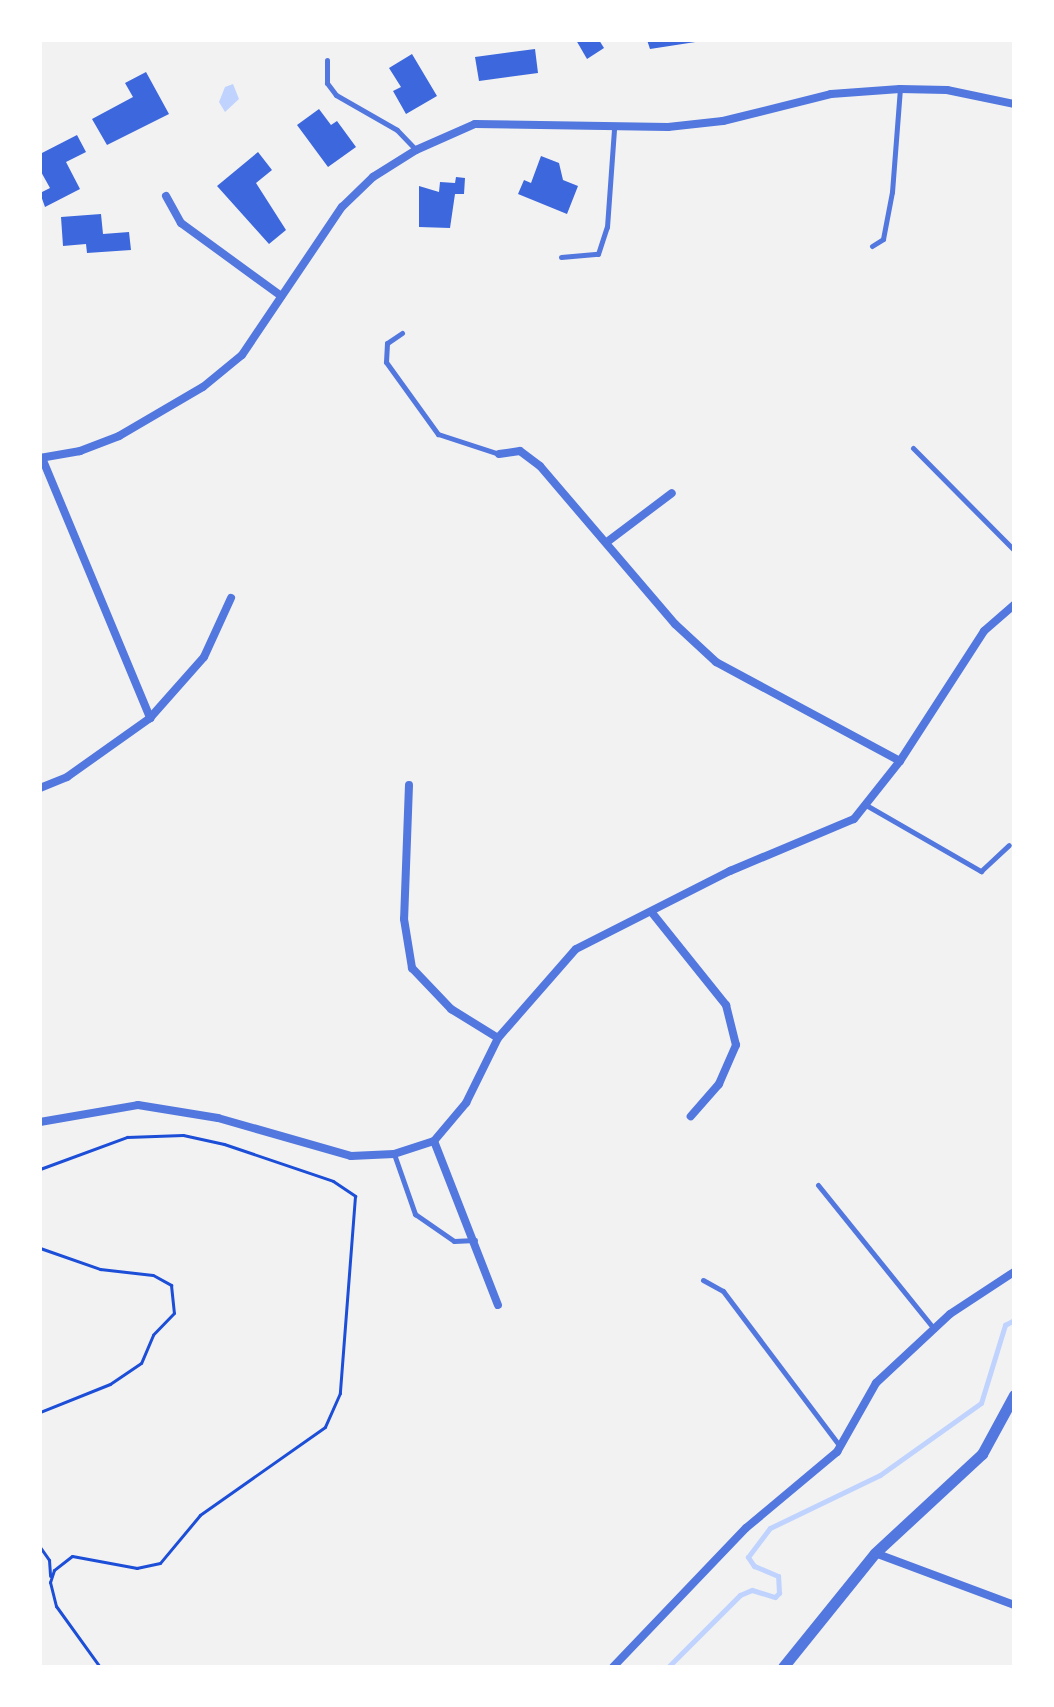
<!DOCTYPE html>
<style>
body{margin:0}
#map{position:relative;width:1054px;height:1707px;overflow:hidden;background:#f2f2f2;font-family:"Archivo Narrow",sans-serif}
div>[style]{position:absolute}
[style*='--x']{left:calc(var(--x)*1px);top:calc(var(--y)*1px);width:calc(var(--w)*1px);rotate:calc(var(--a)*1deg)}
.water>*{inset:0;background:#bfd3fe}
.stream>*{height:5px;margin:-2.5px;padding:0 2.5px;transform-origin:2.5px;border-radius:2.5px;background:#bfd3fe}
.building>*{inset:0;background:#3d67dc}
.path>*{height:3px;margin:-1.5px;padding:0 1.5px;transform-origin:1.5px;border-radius:1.5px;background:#1d4ed8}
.service>*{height:5px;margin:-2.5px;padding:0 2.5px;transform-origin:2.5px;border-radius:2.5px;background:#5277de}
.minor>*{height:8px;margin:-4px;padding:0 4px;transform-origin:4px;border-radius:4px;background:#5277de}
.tertiary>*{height:11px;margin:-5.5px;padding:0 5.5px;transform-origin:5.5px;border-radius:5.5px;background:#5277de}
span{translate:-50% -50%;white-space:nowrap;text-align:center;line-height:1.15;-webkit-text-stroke:6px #fff;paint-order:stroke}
.frame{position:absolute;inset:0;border:42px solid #fff;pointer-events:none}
</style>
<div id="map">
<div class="water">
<div style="clip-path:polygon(233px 84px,239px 99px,225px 112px,219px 102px,225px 87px)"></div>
</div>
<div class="stream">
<div style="--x:668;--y:1667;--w:102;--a:-45"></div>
<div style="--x:740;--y:1595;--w:13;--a:-23"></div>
<div style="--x:752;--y:1590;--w:24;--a:17"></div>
<div style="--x:775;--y:1597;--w:6;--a:-45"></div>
<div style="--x:779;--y:1593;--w:17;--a:-93"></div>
<div style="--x:778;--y:1576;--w:26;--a:-157"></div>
<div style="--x:754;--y:1566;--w:11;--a:-124"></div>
<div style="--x:748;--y:1557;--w:36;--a:-53"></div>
<div style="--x:770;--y:1528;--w:122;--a:-25.7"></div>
<div style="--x:880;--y:1475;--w:124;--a:-35.5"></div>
<div style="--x:981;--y:1403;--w:82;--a:-72.9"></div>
<div style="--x:1005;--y:1325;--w:10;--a:-29"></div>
</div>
<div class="building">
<div style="clip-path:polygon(576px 40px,599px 40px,604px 48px,587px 59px)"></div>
<div style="clip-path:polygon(647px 40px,702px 40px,702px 41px,650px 49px)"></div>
<div style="clip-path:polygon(535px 49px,538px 73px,479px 81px,475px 57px)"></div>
<div style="clip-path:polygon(412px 54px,437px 96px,406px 114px,393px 91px,401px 87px,389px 68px)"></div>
<div style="clip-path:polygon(146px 72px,169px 114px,107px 145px,92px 119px,133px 97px,125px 83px)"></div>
<div style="clip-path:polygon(319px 109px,331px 125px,337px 121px,356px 147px,328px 167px,297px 125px)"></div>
<div style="clip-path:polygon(77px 135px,86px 152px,66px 162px,80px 189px,45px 207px,40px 193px,50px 188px,40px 170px,40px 154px)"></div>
<div style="clip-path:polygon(258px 152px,272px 170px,256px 183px,286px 230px,269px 244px,217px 186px)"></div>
<div style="clip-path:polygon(541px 156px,559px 163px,563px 180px,578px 186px,567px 214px,518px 194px,524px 180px,531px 183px)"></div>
<div style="clip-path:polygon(456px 177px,465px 178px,464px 194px,455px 194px,450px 228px,419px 227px,419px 186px,439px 192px,440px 182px,455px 183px)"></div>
<div style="clip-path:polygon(101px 214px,103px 234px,129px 232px,131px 250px,87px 253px,86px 244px,63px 246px,61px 217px)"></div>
</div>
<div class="path">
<div style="--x:40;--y:1169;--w:93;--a:-20.2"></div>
<div style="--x:127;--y:1137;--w:56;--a:-2"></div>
<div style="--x:183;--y:1135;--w:42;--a:12.4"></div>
<div style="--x:224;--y:1144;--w:115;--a:18.7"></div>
<div style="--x:333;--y:1181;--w:27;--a:34"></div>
<div style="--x:355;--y:1196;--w:198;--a:94.4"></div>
<div style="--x:340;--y:1393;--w:37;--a:114"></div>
<div style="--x:325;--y:1427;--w:153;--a:144.9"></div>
<div style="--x:200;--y:1515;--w:62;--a:129.8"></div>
<div style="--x:160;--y:1563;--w:24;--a:168"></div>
<div style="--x:137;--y:1568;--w:66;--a:-169.5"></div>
<div style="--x:72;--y:1556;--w:23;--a:142"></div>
<div style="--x:54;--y:1570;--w:13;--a:108"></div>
<div style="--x:50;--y:1582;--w:25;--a:76"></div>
<div style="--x:56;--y:1606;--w:75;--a:54.2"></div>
<div style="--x:40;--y:1248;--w:64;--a:19.3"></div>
<div style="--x:100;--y:1269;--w:53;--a:6.5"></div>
<div style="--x:153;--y:1275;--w:21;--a:29"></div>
<div style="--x:171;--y:1285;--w:28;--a:84"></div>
<div style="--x:174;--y:1313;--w:30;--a:134"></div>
<div style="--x:153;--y:1335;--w:30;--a:113"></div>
<div style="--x:141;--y:1363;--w:37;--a:146"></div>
<div style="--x:110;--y:1384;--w:75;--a:158.2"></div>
<div style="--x:40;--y:1547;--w:16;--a:55"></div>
<div style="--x:49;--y:1560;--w:16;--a:86"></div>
</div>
<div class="service">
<div style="--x:327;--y:60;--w:23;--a:90"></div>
<div style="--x:327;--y:83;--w:15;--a:53"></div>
<div style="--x:336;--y:95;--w:70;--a:29.8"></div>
<div style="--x:397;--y:130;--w:28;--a:46"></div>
<div style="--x:872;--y:246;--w:13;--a:-32"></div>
<div style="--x:883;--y:239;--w:48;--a:-79.2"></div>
<div style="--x:892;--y:192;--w:103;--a:-85.6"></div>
<div style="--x:561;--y:257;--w:37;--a:-5"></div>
<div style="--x:598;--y:254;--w:28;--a:-72"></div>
<div style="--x:607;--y:227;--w:98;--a:-85.9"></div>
<div style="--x:402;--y:333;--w:18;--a:146"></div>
<div style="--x:387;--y:343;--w:19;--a:93"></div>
<div style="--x:386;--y:362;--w:89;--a:54.2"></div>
<div style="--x:438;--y:434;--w:64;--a:18.2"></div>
<div style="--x:913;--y:448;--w:144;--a:45.3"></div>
<div style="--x:866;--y:805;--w:133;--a:29.9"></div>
<div style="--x:981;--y:871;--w:38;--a:-43"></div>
<div style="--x:394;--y:1154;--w:64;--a:70.7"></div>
<div style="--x:415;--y:1214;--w:47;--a:34.7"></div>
<div style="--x:454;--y:1241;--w:21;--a:-3"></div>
<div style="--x:818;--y:1185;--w:185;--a:51.1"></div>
<div style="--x:703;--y:1280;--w:23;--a:29"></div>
<div style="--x:723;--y:1291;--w:194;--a:53"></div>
</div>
<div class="minor">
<div style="--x:166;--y:196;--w:31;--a:61"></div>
<div style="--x:181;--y:223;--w:124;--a:36.1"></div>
<div style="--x:499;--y:454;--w:21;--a:-8"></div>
<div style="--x:520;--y:451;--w:25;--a:37"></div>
<div style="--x:540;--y:466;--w:208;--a:49.5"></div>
<div style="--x:675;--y:624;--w:56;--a:42.8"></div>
<div style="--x:716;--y:662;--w:209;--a:28.3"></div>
<div style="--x:40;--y:458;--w:41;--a:-9.9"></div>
<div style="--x:80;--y:451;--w:42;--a:-21"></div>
<div style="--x:119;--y:436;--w:97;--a:-30.3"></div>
<div style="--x:203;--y:387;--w:50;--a:-39.4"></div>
<div style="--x:242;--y:355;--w:179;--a:-56"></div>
<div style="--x:342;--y:207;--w:43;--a:-44.1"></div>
<div style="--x:373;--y:177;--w:51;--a:-32.1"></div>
<div style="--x:416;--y:150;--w:64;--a:-23.8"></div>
<div style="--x:475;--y:124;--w:193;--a:0.9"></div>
<div style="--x:668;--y:127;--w:55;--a:-6.2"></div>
<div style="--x:723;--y:121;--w:111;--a:-14"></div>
<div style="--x:831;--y:94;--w:69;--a:-4.1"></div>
<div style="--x:900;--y:89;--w:47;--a:1.2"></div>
<div style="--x:947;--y:90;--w:68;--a:11.8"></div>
<div style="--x:42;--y:458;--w:282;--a:67.4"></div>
<div style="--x:607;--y:542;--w:81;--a:-37"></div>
<div style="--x:409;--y:785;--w:134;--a:92.1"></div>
<div style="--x:404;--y:919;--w:50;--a:80.7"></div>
<div style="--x:412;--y:968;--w:57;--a:46.4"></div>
<div style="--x:451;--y:1009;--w:55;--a:31.7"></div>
<div style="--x:40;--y:788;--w:29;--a:-22"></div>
<div style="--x:67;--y:777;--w:102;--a:-35.4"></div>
<div style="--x:150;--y:718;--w:81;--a:-48.5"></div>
<div style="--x:204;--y:657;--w:65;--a:-65.4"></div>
<div style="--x:653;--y:914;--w:117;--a:51.3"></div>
<div style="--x:726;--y:1005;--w:41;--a:76"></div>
<div style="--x:736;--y:1045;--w:43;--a:113.6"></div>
<div style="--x:719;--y:1084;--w:43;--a:131.2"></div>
<div style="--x:40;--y:1122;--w:99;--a:-9.8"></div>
<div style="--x:138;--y:1105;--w:81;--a:9.2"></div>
<div style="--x:218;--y:1118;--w:138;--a:15.9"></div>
<div style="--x:351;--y:1156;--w:43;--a:-2.7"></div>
<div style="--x:394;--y:1154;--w:42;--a:-18"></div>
<div style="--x:434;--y:1141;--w:50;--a:-49.9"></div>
<div style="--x:466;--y:1103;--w:72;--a:-63.8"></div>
<div style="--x:498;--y:1038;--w:118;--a:-48.8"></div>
<div style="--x:576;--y:949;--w:173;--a:-26.9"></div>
<div style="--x:730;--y:871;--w:134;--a:-22.8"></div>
<div style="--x:854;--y:819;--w:74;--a:-51.6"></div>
<div style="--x:900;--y:761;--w:155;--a:-57.1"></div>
<div style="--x:984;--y:631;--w:40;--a:-41"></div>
<div style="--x:434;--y:1141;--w:176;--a:68.7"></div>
<div style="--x:875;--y:1553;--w:148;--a:20.5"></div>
<div style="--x:613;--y:1667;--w:192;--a:-46.3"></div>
<div style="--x:746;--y:1528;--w:119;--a:-39.9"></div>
<div style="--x:837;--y:1452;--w:79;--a:-60.5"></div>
<div style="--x:876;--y:1383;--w:101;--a:-43"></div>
<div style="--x:950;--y:1314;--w:77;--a:-33.3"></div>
</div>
<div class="tertiary">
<div style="--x:783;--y:1667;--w:146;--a:-51.1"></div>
<div style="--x:875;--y:1553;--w:146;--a:-42.8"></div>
<div style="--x:982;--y:1454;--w:67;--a:-61.5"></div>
</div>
<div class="frame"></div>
</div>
